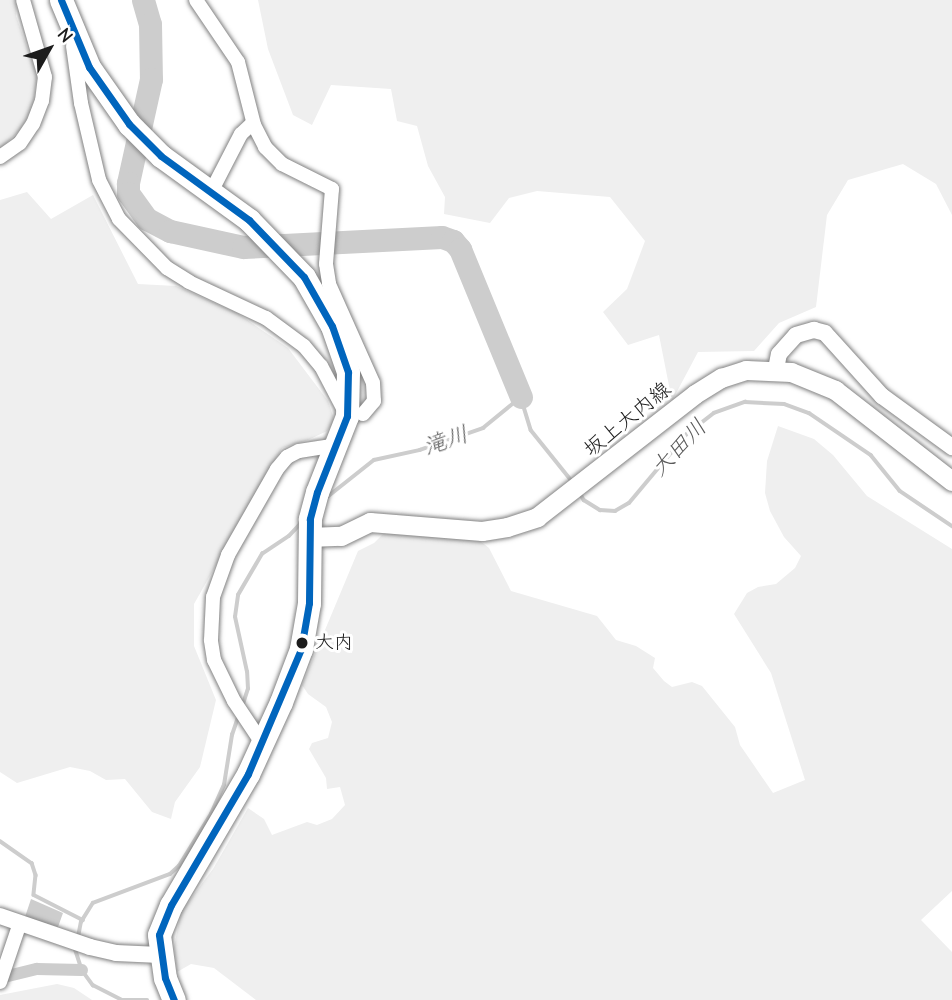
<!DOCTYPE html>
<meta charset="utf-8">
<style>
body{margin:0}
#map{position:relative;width:952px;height:1000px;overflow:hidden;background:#fff;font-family:"Comic Neue","Klee One",sans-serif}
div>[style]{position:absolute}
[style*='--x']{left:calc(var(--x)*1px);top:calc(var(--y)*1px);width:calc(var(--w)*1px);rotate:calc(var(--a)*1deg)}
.green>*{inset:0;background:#efefef}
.water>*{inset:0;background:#cdcdcd}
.stream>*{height:3.5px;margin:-1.75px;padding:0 1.75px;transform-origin:1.75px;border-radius:1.75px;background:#cdcdcd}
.canal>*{height:12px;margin:-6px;padding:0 6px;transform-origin:6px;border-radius:6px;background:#cdcdcd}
.river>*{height:23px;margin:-11.5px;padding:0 11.5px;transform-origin:11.5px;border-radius:11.5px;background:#cdcdcd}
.roads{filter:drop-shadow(0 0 2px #828282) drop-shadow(0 0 2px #828282)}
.minor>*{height:14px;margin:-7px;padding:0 7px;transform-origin:7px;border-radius:7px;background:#fff}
.tertiary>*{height:16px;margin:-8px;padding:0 8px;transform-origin:8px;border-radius:8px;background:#fff}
.secondary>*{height:19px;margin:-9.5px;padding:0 9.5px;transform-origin:9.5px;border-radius:9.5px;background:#fff}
.trunk>*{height:23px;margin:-11.5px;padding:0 11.5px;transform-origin:11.5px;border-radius:11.5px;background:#fff}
.bus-1>*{height:7px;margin:-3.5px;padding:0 3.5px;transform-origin:3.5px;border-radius:3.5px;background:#0065bd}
.dots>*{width:19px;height:19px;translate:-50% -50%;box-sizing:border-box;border:4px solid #fff;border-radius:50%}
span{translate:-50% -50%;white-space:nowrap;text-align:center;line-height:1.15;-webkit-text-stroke:6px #fff;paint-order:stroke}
.bus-label{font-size:19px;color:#1c1c1c}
.left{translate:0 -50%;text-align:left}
.street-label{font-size:21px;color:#1c1c1c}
.water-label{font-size:23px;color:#5a5a5a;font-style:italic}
.north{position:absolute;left:14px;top:14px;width:70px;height:70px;-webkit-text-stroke:5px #fff;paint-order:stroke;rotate:50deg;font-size:19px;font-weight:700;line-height:28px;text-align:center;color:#1c1c1c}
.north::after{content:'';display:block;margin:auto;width:24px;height:32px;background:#1c1c1c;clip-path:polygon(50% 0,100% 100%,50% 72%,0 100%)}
</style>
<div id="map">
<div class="green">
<div style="clip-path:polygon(0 0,17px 0,16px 16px,37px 75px,33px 107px,21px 129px,0 149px)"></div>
<div style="clip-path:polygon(258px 0,952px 0,952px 215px,936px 184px,903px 164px,848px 180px,827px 215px,816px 307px,779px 323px,754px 351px,698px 352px,672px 401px,659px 335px,628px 345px,603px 312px,627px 289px,645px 241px,610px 197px,537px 191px,509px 198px,490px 223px,444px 214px,445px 197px,428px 166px,417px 126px,397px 121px,391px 89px,331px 85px,312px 125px,293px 115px,268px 49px)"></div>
<div style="clip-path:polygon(27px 192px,51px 219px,93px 195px,138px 284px,176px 286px,237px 313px,288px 348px,328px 401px,335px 422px,327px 431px,308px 440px,282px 448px,194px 604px,194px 646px,216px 700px,200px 767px,175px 802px,171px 819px,152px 812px,125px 779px,106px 780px,90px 771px,70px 767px,17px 783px,0 772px,0 200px)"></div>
<div style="clip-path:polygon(778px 426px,814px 439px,833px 455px,867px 496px,952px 549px,952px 891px,921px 920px,952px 952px,952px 1000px,256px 1000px,214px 968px,191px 964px,177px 972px,174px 947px,181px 912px,213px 869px,248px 808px,264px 819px,272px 835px,307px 822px,317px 825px,332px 819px,345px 805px,340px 787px,327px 789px,326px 778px,309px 749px,312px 743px,328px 738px,332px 722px,326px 707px,308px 694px,302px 685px,358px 551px,374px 543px,388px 529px,479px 540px,489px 548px,511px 591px,597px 616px,616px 640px,636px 646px,655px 658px,653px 668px,664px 681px,672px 687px,692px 682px,702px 686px,735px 727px,740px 745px,773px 793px,805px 780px,771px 673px,734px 614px,747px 593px,758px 587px,776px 584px,795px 568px,801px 556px,784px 537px,770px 511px,765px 493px,767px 461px)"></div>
<div style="clip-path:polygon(57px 984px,74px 988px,92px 1000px,0 1000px,0 995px)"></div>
</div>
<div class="water">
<div style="clip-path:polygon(31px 899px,63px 913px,58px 927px,25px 917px)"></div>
</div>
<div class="stream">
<div style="--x:580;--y:493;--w:8;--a:60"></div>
<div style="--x:584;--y:500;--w:19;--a:32"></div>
<div style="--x:600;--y:510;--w:15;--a:4"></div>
<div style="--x:615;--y:511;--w:16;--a:-30"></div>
<div style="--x:629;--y:503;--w:90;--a:-50"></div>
<div style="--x:687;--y:434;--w:34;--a:-38"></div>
<div style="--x:714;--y:413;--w:33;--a:-20"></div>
<div style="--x:745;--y:402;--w:39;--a:3"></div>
<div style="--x:784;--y:404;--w:27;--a:20"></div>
<div style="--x:809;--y:413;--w:75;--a:34.1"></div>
<div style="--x:871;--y:455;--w:46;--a:51.1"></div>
<div style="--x:900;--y:491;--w:63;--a:33.9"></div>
<div style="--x:326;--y:498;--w:61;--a:-38.4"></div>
<div style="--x:374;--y:460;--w:47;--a:-12.3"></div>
<div style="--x:420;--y:450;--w:67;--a:-19.2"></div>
<div style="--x:483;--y:428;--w:49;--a:-39.2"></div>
<div style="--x:521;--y:397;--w:34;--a:73"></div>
<div style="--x:531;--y:430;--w:65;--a:51.2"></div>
<div style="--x:243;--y:704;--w:16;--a:-72"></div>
<div style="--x:248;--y:689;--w:17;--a:-93"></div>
<div style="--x:247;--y:672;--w:56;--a:-102.3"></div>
<div style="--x:235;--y:617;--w:22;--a:-82"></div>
<div style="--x:238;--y:595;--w:48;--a:-59.7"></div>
<div style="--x:262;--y:554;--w:32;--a:-34"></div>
<div style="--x:289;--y:536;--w:18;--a:-47"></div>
<div style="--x:0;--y:841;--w:39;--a:35"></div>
<div style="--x:32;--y:863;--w:13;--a:72"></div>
<div style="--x:36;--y:875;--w:20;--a:96"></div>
<div style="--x:34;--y:895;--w:55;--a:27"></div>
<div style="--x:78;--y:937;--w:15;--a:-79"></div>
<div style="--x:81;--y:922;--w:22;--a:-58"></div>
<div style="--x:93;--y:903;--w:82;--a:-20.6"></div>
<div style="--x:170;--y:874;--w:12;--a:-42"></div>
<div style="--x:179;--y:866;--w:61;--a:-58.4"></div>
<div style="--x:211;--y:814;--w:32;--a:-66"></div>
<div style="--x:224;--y:785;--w:51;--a:-80.9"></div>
<div style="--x:232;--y:735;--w:21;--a:-71"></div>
<div style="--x:75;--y:948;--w:23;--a:72"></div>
<div style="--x:82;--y:970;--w:19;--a:54"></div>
<div style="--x:93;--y:985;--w:33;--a:27"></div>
<div style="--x:122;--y:1000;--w:25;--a:0"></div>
</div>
<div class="canal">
<div style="--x:0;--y:978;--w:38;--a:-14"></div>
<div style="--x:37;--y:969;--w:45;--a:1.3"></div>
</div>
<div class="river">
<div style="--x:143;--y:0;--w:25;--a:74"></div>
<div style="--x:150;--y:24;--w:55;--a:89"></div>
<div style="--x:151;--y:79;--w:107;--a:102.5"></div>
<div style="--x:128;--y:183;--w:10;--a:90"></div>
<div style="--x:128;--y:193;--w:32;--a:54"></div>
<div style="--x:147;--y:219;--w:26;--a:28"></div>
<div style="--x:170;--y:231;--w:75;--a:12.4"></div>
<div style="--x:243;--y:247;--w:199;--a:-2.9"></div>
<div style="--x:442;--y:237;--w:12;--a:20"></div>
<div style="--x:453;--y:241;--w:11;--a:49"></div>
<div style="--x:460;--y:249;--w:160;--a:67.6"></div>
</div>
<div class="roads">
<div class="minor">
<div style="--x:196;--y:0;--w:75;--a:55.9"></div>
<div style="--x:238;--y:62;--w:65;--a:75.7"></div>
<div style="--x:254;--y:125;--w:25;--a:63"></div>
<div style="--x:265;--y:147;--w:24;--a:45"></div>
<div style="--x:282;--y:164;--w:56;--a:26.6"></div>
<div style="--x:332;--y:189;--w:75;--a:94.6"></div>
<div style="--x:326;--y:264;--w:20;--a:81"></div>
<div style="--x:329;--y:284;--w:108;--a:66"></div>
<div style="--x:373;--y:383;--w:18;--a:87"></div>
<div style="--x:374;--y:401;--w:17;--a:130"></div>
<div style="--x:73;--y:46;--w:58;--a:82"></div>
<div style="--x:81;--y:103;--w:79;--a:76.8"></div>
<div style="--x:99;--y:180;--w:44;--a:62.9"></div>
<div style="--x:119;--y:219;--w:69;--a:45.6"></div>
<div style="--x:167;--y:268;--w:26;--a:32"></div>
<div style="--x:189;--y:282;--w:85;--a:25.1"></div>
<div style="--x:266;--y:318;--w:47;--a:36.4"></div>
<div style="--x:304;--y:346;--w:26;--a:50"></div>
<div style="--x:321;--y:366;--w:50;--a:62.4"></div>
<div style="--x:0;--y:157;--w:24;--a:-35"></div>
<div style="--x:20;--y:143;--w:23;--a:-56"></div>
<div style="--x:33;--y:124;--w:25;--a:-69"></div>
<div style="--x:42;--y:101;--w:24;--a:-83"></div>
<div style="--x:45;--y:77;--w:80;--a:-105.9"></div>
<div style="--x:211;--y:192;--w:65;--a:-62.7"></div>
<div style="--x:241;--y:134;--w:16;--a:-43"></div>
<div style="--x:262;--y:743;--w:50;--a:-123.7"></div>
<div style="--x:234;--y:701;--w:46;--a:-116"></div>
<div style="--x:214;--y:660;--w:20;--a:-99"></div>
<div style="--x:211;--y:640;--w:43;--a:-87.3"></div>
<div style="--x:213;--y:597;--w:45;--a:-70.3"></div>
<div style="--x:228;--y:555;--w:99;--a:-60.3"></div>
<div style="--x:277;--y:469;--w:16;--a:-50"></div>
<div style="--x:287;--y:457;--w:13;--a:-27"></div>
<div style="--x:299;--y:451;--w:38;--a:-9"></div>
<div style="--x:0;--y:982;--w:62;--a:-71.3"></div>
</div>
<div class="tertiary">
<div style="--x:776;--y:369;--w:15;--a:-79"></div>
<div style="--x:779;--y:354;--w:25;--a:-48"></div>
<div style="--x:796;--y:335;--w:19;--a:-16"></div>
<div style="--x:814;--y:330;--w:11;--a:15"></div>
<div style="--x:825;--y:333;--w:85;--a:47.9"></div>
<div style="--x:882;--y:396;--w:87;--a:36.1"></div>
<div style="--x:0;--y:916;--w:95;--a:19"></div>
<div style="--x:90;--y:947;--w:27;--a:13"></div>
<div style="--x:116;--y:953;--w:44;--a:2.6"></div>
</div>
<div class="secondary">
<div style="--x:308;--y:537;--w:33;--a:-2"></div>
<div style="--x:341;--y:536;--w:32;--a:-26"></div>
<div style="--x:370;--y:522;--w:112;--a:4.6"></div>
<div style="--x:482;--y:531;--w:25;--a:-9"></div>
<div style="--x:507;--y:527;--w:32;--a:-18"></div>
<div style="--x:537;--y:517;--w:200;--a:-37.9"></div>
<div style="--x:695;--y:394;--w:31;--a:-32"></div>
<div style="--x:721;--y:378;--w:26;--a:-18"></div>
<div style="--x:746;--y:370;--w:45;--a:2.5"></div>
<div style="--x:791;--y:372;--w:48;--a:22.2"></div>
<div style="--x:835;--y:390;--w:148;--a:37.9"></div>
</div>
<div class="trunk">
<div style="--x:61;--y:0;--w:73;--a:67.3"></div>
<div style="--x:89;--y:67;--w:70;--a:54.9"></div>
<div style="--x:129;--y:124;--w:45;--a:45"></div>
<div style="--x:161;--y:156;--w:109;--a:36"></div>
<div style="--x:249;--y:220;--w:79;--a:46"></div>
<div style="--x:304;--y:277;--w:56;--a:60.3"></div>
<div style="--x:332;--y:326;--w:49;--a:70.8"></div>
<div style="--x:348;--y:372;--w:44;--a:91.3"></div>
<div style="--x:347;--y:416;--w:82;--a:111.5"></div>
<div style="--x:317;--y:492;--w:28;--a:105"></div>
<div style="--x:310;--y:519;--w:84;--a:90.7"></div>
<div style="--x:309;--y:603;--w:47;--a:99.9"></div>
<div style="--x:301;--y:649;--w:57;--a:110.7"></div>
<div style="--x:281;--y:702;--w:79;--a:114.6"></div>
<div style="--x:248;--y:774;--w:152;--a:120.4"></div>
<div style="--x:171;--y:905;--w:32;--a:112"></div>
<div style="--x:159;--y:935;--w:43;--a:82.1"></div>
<div style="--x:165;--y:978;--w:24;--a:68"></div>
</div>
</div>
<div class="bus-1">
<div style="--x:61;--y:0;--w:73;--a:67.3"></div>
<div style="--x:89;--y:67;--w:70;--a:54.9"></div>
<div style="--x:129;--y:124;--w:45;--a:45"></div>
<div style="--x:161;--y:156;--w:109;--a:36"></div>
<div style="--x:249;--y:220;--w:79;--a:46"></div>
<div style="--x:304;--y:277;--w:56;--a:60.3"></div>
<div style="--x:332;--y:326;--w:49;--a:70.8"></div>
<div style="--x:348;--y:372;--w:44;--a:91.3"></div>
<div style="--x:347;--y:416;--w:82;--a:111.5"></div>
<div style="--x:317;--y:492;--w:28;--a:105"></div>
<div style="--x:310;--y:519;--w:84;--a:90.7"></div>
<div style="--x:309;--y:603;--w:47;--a:99.9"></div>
<div style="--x:301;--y:649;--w:136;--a:113"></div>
<div style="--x:248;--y:774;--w:152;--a:120.4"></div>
<div style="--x:171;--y:905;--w:32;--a:112"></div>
<div style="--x:159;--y:935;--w:43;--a:82.1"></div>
<div style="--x:165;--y:978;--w:24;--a:68"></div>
</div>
<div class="dots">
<div style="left:302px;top:643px;background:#1c1c1c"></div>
</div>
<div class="bus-label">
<span class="left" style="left:315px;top:643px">大内</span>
</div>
<div class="street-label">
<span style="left:627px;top:419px;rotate:-39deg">坂上大内線</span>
</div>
<div class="water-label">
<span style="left:446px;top:441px;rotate:-19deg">滝川</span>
<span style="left:679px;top:448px;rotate:-46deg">大田川</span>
</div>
<div class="north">N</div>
</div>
